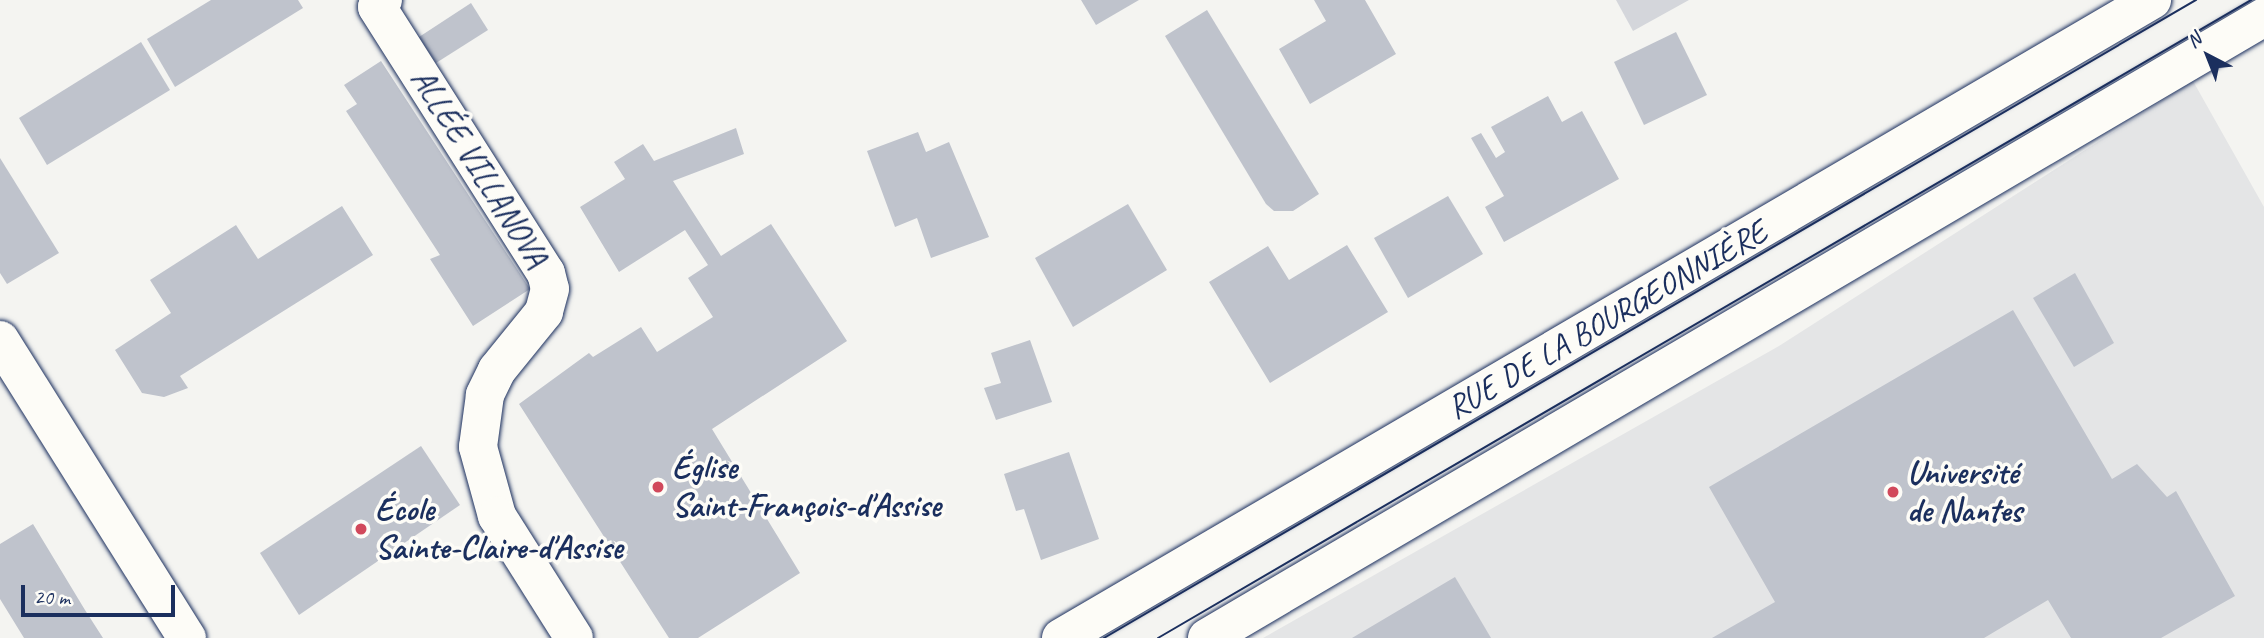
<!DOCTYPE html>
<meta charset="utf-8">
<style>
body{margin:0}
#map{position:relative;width:2264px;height:638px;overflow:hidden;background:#f4f4f1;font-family:Caveat,sans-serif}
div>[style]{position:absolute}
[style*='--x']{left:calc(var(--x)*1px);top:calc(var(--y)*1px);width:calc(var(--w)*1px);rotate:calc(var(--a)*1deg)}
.built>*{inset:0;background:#e4e5e6}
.green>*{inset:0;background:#d4d6db}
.building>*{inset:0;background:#bfc3cc}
.roads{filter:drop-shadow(0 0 2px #1b2f5e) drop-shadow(0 0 2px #1b2f5e)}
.minor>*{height:38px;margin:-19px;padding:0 19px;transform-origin:19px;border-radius:19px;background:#fdfcf7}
.tertiary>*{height:38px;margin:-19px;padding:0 19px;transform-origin:19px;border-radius:19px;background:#fdfcf7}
.tram>*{height:2px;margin:-1px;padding:0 1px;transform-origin:1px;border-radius:1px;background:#1b2f5e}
.dots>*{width:19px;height:19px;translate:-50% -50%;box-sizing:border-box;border:4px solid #fdfcf7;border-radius:50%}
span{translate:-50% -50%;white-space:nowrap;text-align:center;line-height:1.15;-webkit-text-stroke:7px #fdfcf7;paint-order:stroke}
.street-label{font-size:33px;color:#1b2f5e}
.poi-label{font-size:33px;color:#1b2f5e;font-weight:700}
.left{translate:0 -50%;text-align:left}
.north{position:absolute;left:2173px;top:21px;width:70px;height:70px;-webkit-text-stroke:5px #fdfcf7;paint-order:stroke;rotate:318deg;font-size:19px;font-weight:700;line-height:28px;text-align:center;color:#1b2f5e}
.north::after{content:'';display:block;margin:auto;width:24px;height:32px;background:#1b2f5e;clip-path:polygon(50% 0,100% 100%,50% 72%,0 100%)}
.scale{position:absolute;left:21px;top:585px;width:154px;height:32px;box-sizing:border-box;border:4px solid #1b2f5e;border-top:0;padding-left:9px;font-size:21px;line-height:24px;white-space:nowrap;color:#1b2f5e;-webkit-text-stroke:5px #fdfcf7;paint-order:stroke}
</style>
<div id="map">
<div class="built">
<div style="clip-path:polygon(2193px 81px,2264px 207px,2264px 638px,1263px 638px,1779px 346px)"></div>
</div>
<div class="green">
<div style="clip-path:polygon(1616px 0,1689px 0,1633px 31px)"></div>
</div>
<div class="building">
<div style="clip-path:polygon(211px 0,298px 0,303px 8px,175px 87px,147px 39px)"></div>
<div style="clip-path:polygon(1081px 0,1139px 0,1096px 25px)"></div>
<div style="clip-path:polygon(1314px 0,1365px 0,1396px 54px,1310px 104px,1279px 49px,1326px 21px)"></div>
<div style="clip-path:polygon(471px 3px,488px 30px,436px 63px,419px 37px)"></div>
<div style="clip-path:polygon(1207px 10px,1319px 194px,1293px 211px,1274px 211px,1266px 204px,1165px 36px)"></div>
<div style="clip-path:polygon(1676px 32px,1707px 95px,1644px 125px,1614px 62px)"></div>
<div style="clip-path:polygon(141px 42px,170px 90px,47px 165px,19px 118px)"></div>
<div style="clip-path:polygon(381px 61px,530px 289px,473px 326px,430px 259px,440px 255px,346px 111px,357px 104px,344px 85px)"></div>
<div style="clip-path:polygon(1548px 96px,1562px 122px,1582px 111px,1619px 179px,1504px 242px,1485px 207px,1504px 196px,1471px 138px,1481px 133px,1496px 158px,1505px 152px,1491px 127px)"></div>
<div style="clip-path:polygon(736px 128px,744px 154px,673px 181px,721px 256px,771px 224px,847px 341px,712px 429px,800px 573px,698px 638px,669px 638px,519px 404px,589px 353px,593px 357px,641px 327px,657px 352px,713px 317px,688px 278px,708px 265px,685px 230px,619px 272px,580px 207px,625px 179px,614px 162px,643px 144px,654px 161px)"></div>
<div style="clip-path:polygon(918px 132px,926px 152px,949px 142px,989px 237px,931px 258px,917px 218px,895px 227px,867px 151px)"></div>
<div style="clip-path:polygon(0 158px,59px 253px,7px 284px,0 273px)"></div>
<div style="clip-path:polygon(1448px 196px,1483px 254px,1408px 298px,1374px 238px)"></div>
<div style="clip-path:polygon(1128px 204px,1167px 270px,1073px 327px,1035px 258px)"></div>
<div style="clip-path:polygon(342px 206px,373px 255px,180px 376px,188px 388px,164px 397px,142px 393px,115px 350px,171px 313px,150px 280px,236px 225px,258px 259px)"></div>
<div style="clip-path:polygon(1347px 245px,1388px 312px,1270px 383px,1209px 282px,1268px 246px,1289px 280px)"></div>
<div style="clip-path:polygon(2075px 273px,2114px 343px,2074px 367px,2033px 298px)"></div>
<div style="clip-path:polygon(2013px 310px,2112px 479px,2137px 464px,2167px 497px,2176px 491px,2235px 596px,2161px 638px,2071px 638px,2048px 600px,1984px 638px,1712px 638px,1775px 602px,1709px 487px)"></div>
<div style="clip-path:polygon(1030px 340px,1052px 402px,996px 420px,984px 388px,1001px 383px,991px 353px)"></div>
<div style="clip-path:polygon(421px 446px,460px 505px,299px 615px,260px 553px)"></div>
<div style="clip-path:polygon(1069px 452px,1099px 539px,1041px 560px,1024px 509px,1016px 511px,1004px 474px)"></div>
<div style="clip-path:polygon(33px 524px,85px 610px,103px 638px,24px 638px,0 599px,0 544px)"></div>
<div style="clip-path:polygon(1455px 577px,1491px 638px,1352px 638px)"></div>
</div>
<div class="roads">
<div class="minor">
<div style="--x:383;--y:0;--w:9;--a:131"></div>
<div style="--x:377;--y:7;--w:315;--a:57.6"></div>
<div style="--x:546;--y:273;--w:16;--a:76"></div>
<div style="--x:550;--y:289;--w:24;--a:105"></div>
<div style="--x:544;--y:312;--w:75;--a:129"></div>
<div style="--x:497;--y:370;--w:28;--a:116"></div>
<div style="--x:485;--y:395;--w:52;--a:97.7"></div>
<div style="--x:478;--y:447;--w:72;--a:74.6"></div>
<div style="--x:497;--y:516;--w:144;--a:57.7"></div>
<div style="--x:0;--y:340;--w:352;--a:57.9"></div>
</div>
<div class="tertiary">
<div style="--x:1061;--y:638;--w:1264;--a:-30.32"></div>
<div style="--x:1207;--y:638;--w:1226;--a:-30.43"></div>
</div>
</div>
<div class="tram">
<div style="--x:1104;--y:638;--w:1265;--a:-30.3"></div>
<div style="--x:1158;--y:638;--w:1266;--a:-30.27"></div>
</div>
<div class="dots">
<div style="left:658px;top:487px;background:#d1495b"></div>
<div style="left:1893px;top:492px;background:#d1495b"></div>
<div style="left:361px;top:529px;background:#d1495b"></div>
</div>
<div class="street-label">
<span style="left:479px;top:168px;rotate:58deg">ALLÉE VILLANOVA</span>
<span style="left:1607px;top:320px;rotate:-30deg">RUE DE LA BOURGEONNIÈRE</span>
</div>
<div class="poi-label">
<span class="left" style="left:672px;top:487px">Église<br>Saint-François-d'Assise</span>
<span class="left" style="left:1907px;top:492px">Université<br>de Nantes</span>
<span class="left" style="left:375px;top:529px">École<br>Sainte-Claire-d'Assise</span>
</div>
<div class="north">N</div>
<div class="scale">20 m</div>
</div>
